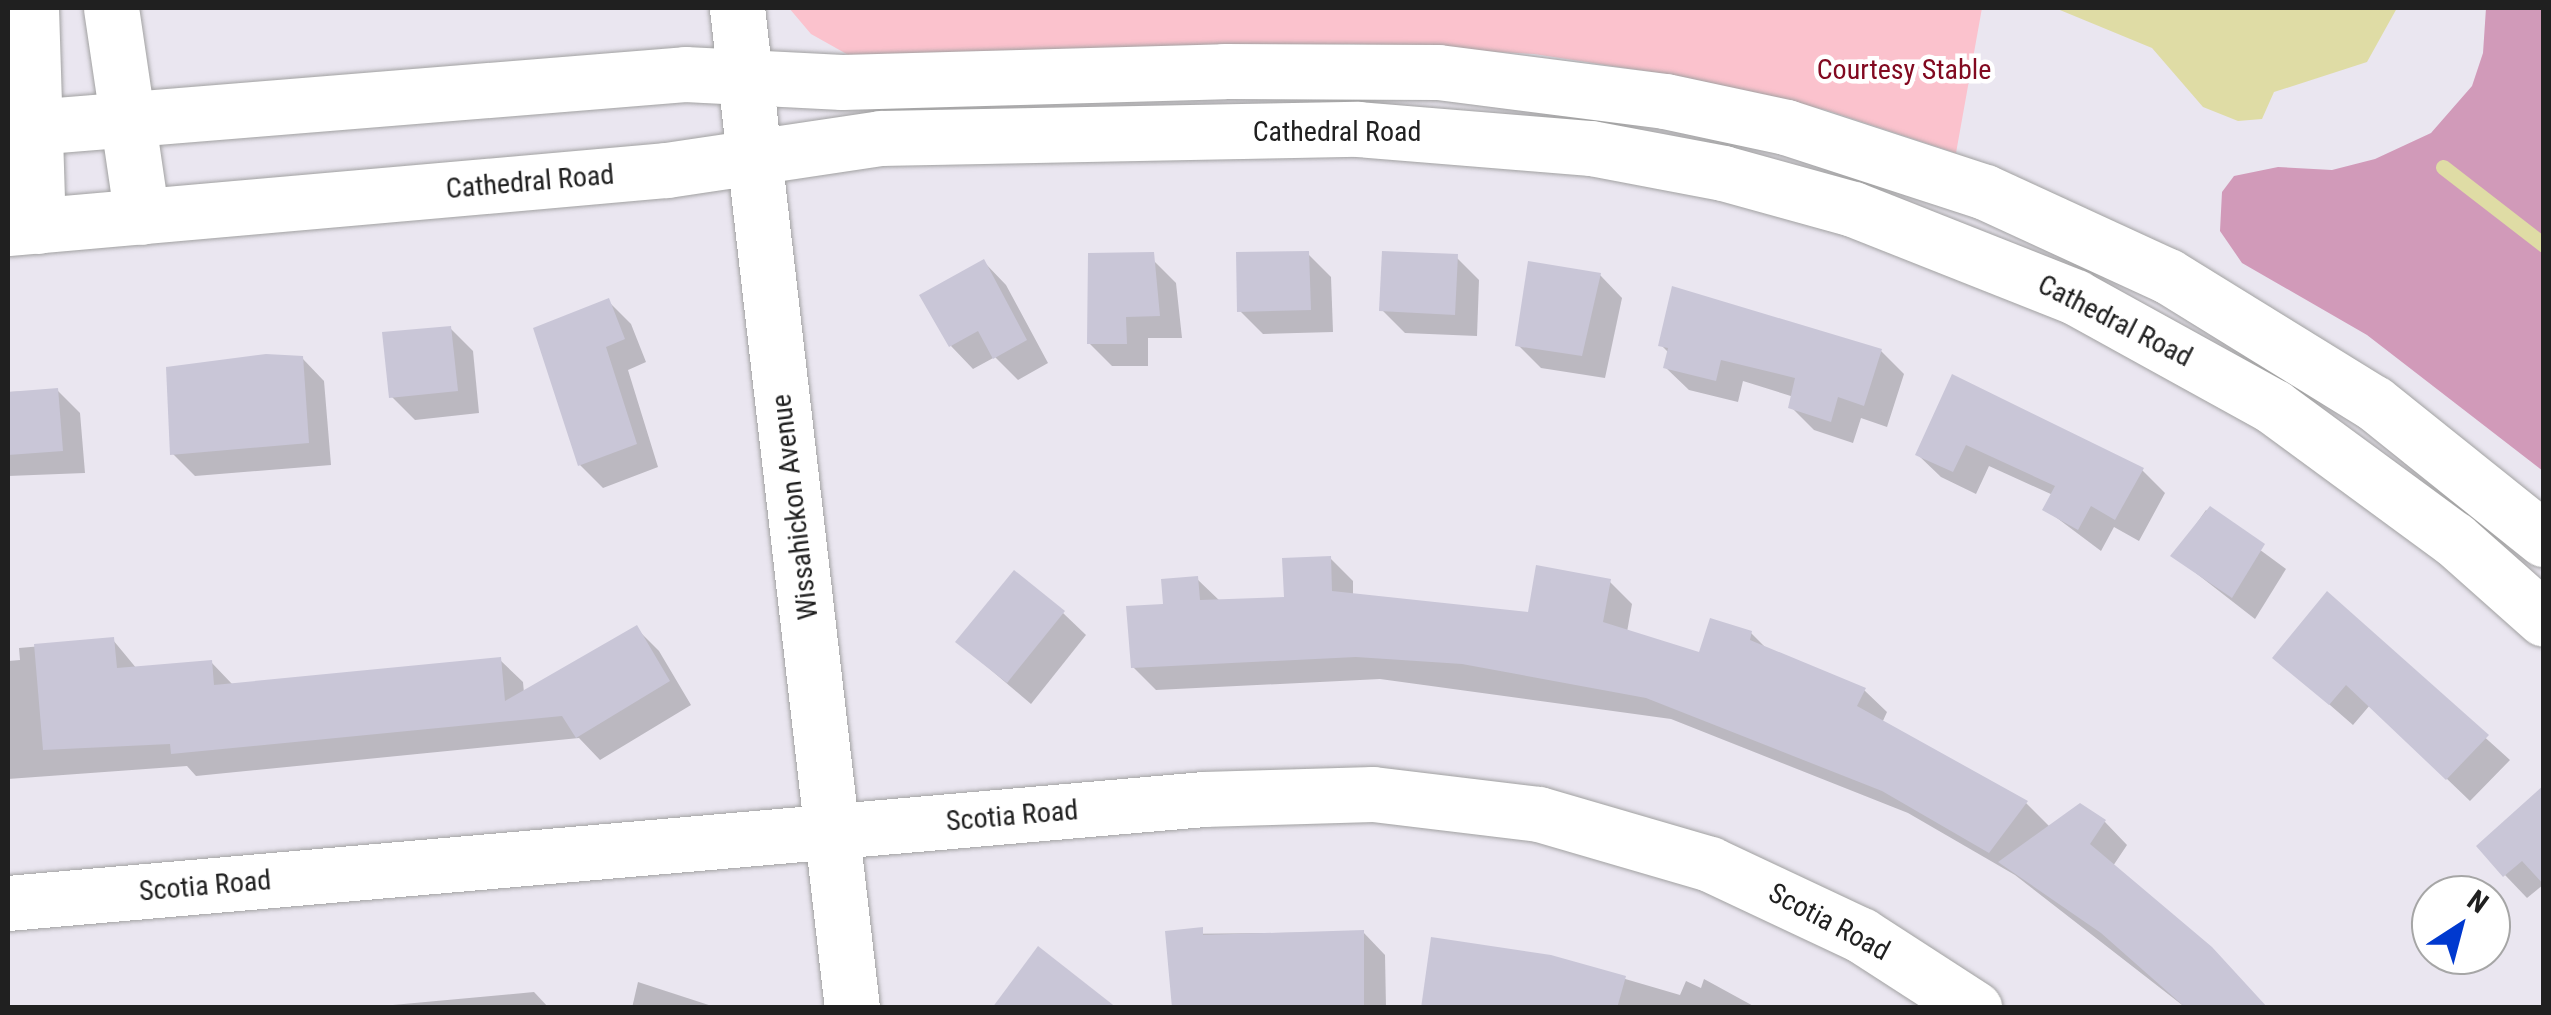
<!DOCTYPE html>
<style>
body{margin:0}
#map{position:relative;width:2551px;height:1015px;overflow:hidden;background:#eae6f0;font-family:"Roboto Condensed",sans-serif}
div>[style]{position:absolute}
[style*='--x']{left:calc(var(--x)*1px);top:calc(var(--y)*1px);width:calc(var(--w)*1px);rotate:calc(var(--a)*1deg)}
.forest>*{inset:0;background:#d19ab9}
.park>*{inset:0;background:#fbc2cd}
.water>*{inset:0;background:#dfdca5}
.shadow>*{inset:0;background:#0003}
.stream>*{height:15px;margin:-7.5px;padding:0 7.5px;transform-origin:7.5px;border-radius:7.5px;background:#dfdca5}
.building>*{inset:0;background:#c9c6d7}
.roads{filter:drop-shadow(0 0 2px #a1a1a1) drop-shadow(0 0 2px #a1a1a1)}
.street>*{height:55px;margin:-27.5px;padding:0 27.5px;transform-origin:27.5px;border-radius:27.5px;background:#fff}
span{translate:-50% -50%;white-space:nowrap;text-align:center;line-height:1.15;-webkit-text-stroke:9px #fff;paint-order:stroke}
.park-label{font-size:28px;color:#820920}
.street-label{font-size:28px;color:#202020}
.frame{position:absolute;inset:0;border:10px solid #202020;pointer-events:none}
.north{position:absolute;left:2411px;top:875px;width:100px;height:100px;box-sizing:border-box;background:#fff;border:2px solid #a6a6a6;border-radius:50%;rotate:36deg;font-size:28px;font-weight:700;line-height:40px;text-align:center;color:#202020}
.north::after{content:'';display:block;margin:auto;width:35px;height:45px;background:#0039cf;clip-path:polygon(50% 0,100% 100%,50% 72%,0 100%)}
</style>
<div id="map">
<div class="forest">
<div style="clip-path:polygon(2486px 8px,2543px 8px,2543px 471px,2367px 335px,2242px 263px,2220px 231px,2222px 192px,2234px 176px,2278px 167px,2332px 170px,2375px 159px,2431px 133px,2472px 86px,2483px 53px)"></div>
</div>
<div class="park">
<div style="clip-path:polygon(789px 8px,1982px 8px,1956px 153px,1826px 110px,1684px 77px,1534px 54px,1352px 44px,852px 57px,811px 34px)"></div>
</div>
<div class="water">
<div style="clip-path:polygon(2055px 8px,2397px 8px,2367px 62px,2274px 92px,2262px 119px,2238px 121px,2203px 107px,2152px 48px)"></div>
</div>
<div class="shadow">
<div style="clip-path:polygon(1308px 254px,1331px 277px,1333px 332px,1263px 334px,1240px 311px)"></div>
<div style="clip-path:polygon(1456px 257px,1479px 280px,1477px 336px,1405px 333px,1382px 310px)"></div>
<div style="clip-path:polygon(1153px 260px,1176px 283px,1182px 338px,1148px 338px,1148px 366px,1112px 366px,1089px 343px)"></div>
<div style="clip-path:polygon(984px 262px,1006px 285px,1048px 363px,1018px 380px,995px 357px,973px 369px,951px 346px)"></div>
<div style="clip-path:polygon(1600px 275px,1622px 298px,1605px 378px,1541px 368px,1518px 345px)"></div>
<div style="clip-path:polygon(608px 301px,631px 324px,646px 362px,628px 370px,658px 467px,603px 488px,580px 465px)"></div>
<div style="clip-path:polygon(450px 328px,473px 351px,479px 413px,415px 420px,392px 397px)"></div>
<div style="clip-path:polygon(1661px 345px,1881px 351px,1904px 374px,1887px 427px,1861px 418px,1853px 443px,1814px 430px,1791px 407px,1794px 397px,1743px 381px,1738px 402px,1689px 390px,1666px 368px,1670px 354px)"></div>
<div style="clip-path:polygon(302px 358px,324px 381px,331px 465px,195px 476px,172px 453px)"></div>
<div style="clip-path:polygon(1953px 377px,2142px 470px,2165px 493px,2139px 541px,2114px 527px,2101px 551px,2045px 509px,2053px 495px,1989px 466px,1976px 494px,1941px 477px,1918px 455px)"></div>
<div style="clip-path:polygon(57px 390px,80px 413px,85px 473px,8px 476px,8px 392px)"></div>
<div style="clip-path:polygon(2206px 510px,2286px 569px,2255px 619px,2174px 556px)"></div>
<div style="clip-path:polygon(1330px 558px,1353px 581px,1353px 596px,1530px 614px,1609px 581px,1632px 604px,1627px 632px,1701px 656px,1751px 633px,1768px 650px,1864px 690px,1887px 712px,1882px 723px,2026px 803px,2050px 827px,2105px 822px,2127px 845px,2113px 866px,2186px 1008px,2015px 875px,1908px 813px,1671px 719px,1380px 679px,1156px 690px,1133px 667px,1166px 606px,1197px 579px,1221px 602px,1286px 599px)"></div>
<div style="clip-path:polygon(2327px 595px,2510px 760px,2470px 801px,2370px 705px,2353px 725px,2276px 658px)"></div>
<div style="clip-path:polygon(1063px 613px,1086px 635px,1031px 704px,958px 642px)"></div>
<div style="clip-path:polygon(636px 628px,659px 651px,691px 705px,600px 760px,579px 738px,196px 776px,187px 766px,8px 779px,8px 661px,20px 660px,19px 648px,113px 640px,137px 669px,211px 662px,233px 685px,500px 660px,523px 682px,524px 693px)"></div>
<div style="clip-path:polygon(2544px 797px,2544px 884px,2527px 898px,2505px 875px)"></div>
<div style="clip-path:polygon(1363px 932px,1385px 955px,1386px 1008px,1173px 1008px,1168px 934px)"></div>
<div style="clip-path:polygon(1550px 957px,1680px 995px,1686px 981px,1701px 988px,1704px 979px,1757px 1008px,1424px 1008px)"></div>
<div style="clip-path:polygon(638px 982px,718px 1008px,632px 1008px)"></div>
<div style="clip-path:polygon(534px 992px,549px 1008px,360px 1008px)"></div>
</div>
<div class="stream">
<div style="--x:2443;--y:167;--w:128;--a:37.7"></div>
</div>
<div class="building">
<div style="clip-path:polygon(1309px 251px,1311px 310px,1237px 312px,1236px 252px)"></div>
<div style="clip-path:polygon(1382px 251px,1458px 254px,1455px 315px,1379px 311px)"></div>
<div style="clip-path:polygon(1154px 252px,1160px 316px,1126px 317px,1127px 344px,1087px 344px,1088px 253px)"></div>
<div style="clip-path:polygon(984px 259px,1027px 340px,993px 359px,978px 331px,949px 347px,919px 295px)"></div>
<div style="clip-path:polygon(1528px 261px,1601px 273px,1582px 356px,1515px 346px)"></div>
<div style="clip-path:polygon(1672px 286px,1882px 349px,1864px 406px,1838px 397px,1831px 422px,1788px 408px,1795px 378px,1721px 360px,1716px 381px,1663px 368px,1668px 348px,1658px 346px)"></div>
<div style="clip-path:polygon(609px 298px,625px 339px,606px 347px,637px 444px,578px 466px,533px 328px)"></div>
<div style="clip-path:polygon(451px 326px,458px 391px,389px 398px,382px 332px)"></div>
<div style="clip-path:polygon(266px 354px,303px 356px,309px 443px,170px 455px,166px 367px)"></div>
<div style="clip-path:polygon(1952px 374px,2144px 468px,2115px 520px,2091px 506px,2078px 530px,2042px 510px,2055px 486px,1966px 445px,1953px 472px,1915px 455px)"></div>
<div style="clip-path:polygon(58px 388px,63px 451px,8px 455px,8px 392px)"></div>
<div style="clip-path:polygon(2210px 506px,2265px 544px,2232px 598px,2170px 556px)"></div>
<div style="clip-path:polygon(1331px 556px,1332px 591px,1528px 612px,1536px 565px,1611px 579px,1603px 622px,1699px 652px,1710px 618px,1752px 631px,1750px 640px,1866px 688px,1857px 706px,2028px 801px,1989px 853px,1882px 791px,1646px 698px,1462px 664px,1356px 657px,1131px 668px,1126px 606px,1163px 604px,1161px 579px,1198px 576px,1200px 600px,1284px 597px,1282px 558px)"></div>
<div style="clip-path:polygon(1014px 570px,1065px 611px,1007px 683px,955px 642px)"></div>
<div style="clip-path:polygon(2327px 591px,2489px 735px,2446px 780px,2346px 685px,2329px 705px,2272px 658px)"></div>
<div style="clip-path:polygon(637px 625px,670px 681px,576px 738px,562px 716px,171px 754px,170px 744px,43px 750px,34px 644px,114px 637px,117px 668px,212px 660px,214px 685px,501px 657px,505px 701px)"></div>
<div style="clip-path:polygon(2544px 785px,2544px 885px,2522px 861px,2503px 877px,2476px 846px)"></div>
<div style="clip-path:polygon(2080px 803px,2106px 820px,2090px 844px,2212px 947px,2268px 1008px,2186px 1008px,2101px 933px,1998px 862px)"></div>
<div style="clip-path:polygon(1203px 927px,1203px 935px,1364px 930px,1364px 1008px,1172px 1008px,1165px 931px)"></div>
<div style="clip-path:polygon(1431px 937px,1551px 955px,1626px 976px,1617px 1008px,1421px 1008px)"></div>
<div style="clip-path:polygon(1038px 946px,1117px 1008px,992px 1008px)"></div>
</div>
<div class="roads">
<div class="street">
<div style="--x:31;--y:8;--w:218;--a:88.2"></div>
<div style="--x:111;--y:8;--w:211;--a:81.6"></div>
<div style="--x:737;--y:8;--w:1007;--a:83.44"></div>
<div style="--x:8;--y:129;--w:679;--a:-4.64"></div>
<div style="--x:685;--y:74;--w:157;--a:2.9"></div>
<div style="--x:842;--y:82;--w:382;--a:-1.6"></div>
<div style="--x:1224;--y:71;--w:214;--a:0.3"></div>
<div style="--x:1438;--y:72;--w:229;--a:7.3"></div>
<div style="--x:1665;--y:101;--w:124;--a:12.1"></div>
<div style="--x:1786;--y:127;--w:209;--a:18.1"></div>
<div style="--x:1985;--y:192;--w:201;--a:24.7"></div>
<div style="--x:2168;--y:276;--w:242;--a:31.7"></div>
<div style="--x:2374;--y:403;--w:218;--a:38.7"></div>
<div style="--x:8;--y:228;--w:662;--a:-5.03"></div>
<div style="--x:667;--y:170;--w:215;--a:-8.5"></div>
<div style="--x:880;--y:138;--w:478;--a:-1.1"></div>
<div style="--x:1358;--y:129;--w:234;--a:4.7"></div>
<div style="--x:1591;--y:148;--w:134;--a:10.7"></div>
<div style="--x:1723;--y:173;--w:135;--a:15.5"></div>
<div style="--x:1853;--y:209;--w:239;--a:21.6"></div>
<div style="--x:2075;--y:297;--w:227;--a:28.9"></div>
<div style="--x:2274;--y:407;--w:223;--a:36.3"></div>
<div style="--x:2454;--y:539;--w:120;--a:41.6"></div>
<div style="--x:8;--y:903;--w:1200;--a:-4.97"></div>
<div style="--x:1203;--y:799;--w:170;--a:-1.7"></div>
<div style="--x:1373;--y:794;--w:167;--a:6.9"></div>
<div style="--x:1539;--y:814;--w:178;--a:16.3"></div>
<div style="--x:1710;--y:864;--w:167;--a:25.2"></div>
<div style="--x:1861;--y:935;--w:135;--a:32.9"></div>
</div>
</div>
<div class="park-label">
<span style="left:1904px;top:70px">Courtesy Stable</span>
</div>
<div class="street-label">
<span style="left:1337px;top:132px">Cathedral Road</span>
<span style="left:530px;top:182px;rotate:-5deg">Cathedral Road</span>
<span style="left:2115px;top:321px;rotate:27deg">Cathedral Road</span>
<span style="left:795px;top:507px;rotate:-97deg">Wissahickon Avenue</span>
<span style="left:1012px;top:816px;rotate:-5deg">Scotia Road</span>
<span style="left:205px;top:886px;rotate:-5deg">Scotia Road</span>
<span style="left:1829px;top:922px;rotate:28deg">Scotia Road</span>
</div>
<div class="frame"></div>
<div class="north">N</div>
</div>
